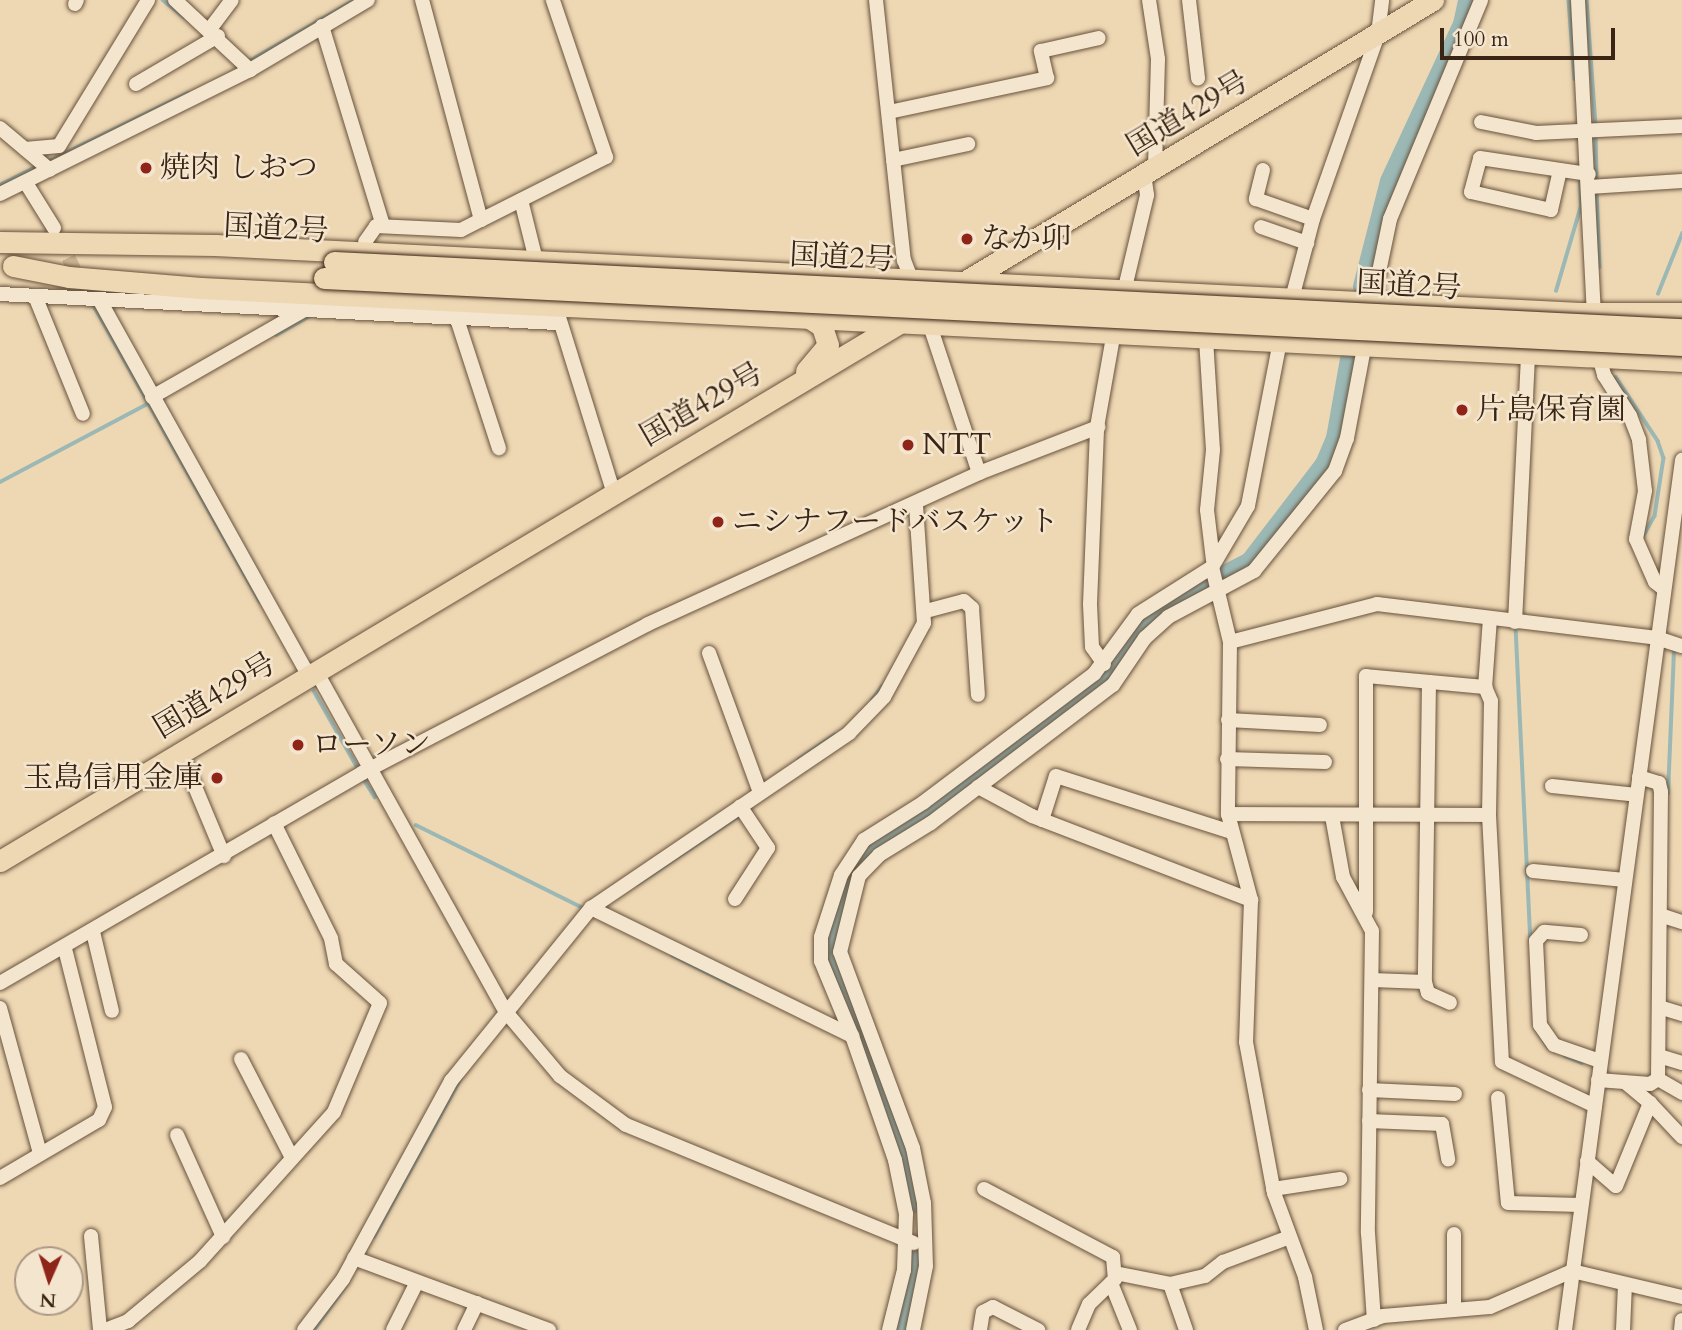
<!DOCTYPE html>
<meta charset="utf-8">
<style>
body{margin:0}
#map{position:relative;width:1682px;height:1330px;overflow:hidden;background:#eed7b3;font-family:Cardo,"Noto Serif JP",serif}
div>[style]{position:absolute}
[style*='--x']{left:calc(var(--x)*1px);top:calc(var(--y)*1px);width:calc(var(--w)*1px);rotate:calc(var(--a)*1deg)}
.stream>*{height:3.5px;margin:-1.75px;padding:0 1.75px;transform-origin:1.75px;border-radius:1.75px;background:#9bb8b5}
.river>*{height:21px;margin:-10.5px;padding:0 10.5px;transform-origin:10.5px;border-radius:10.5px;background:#9bb8b5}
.minor-tunnel>*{height:14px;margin-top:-7px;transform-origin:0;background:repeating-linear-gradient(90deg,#cab393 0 14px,transparent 0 21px)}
.roads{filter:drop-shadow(0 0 2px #67523c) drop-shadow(0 0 2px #67523c)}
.minor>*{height:14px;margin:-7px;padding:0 7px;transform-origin:7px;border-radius:7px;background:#f4e5ce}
.highway>*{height:21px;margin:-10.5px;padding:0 10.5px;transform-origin:10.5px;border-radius:10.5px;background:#eed7b3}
.bridges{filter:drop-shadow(0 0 2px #3a2514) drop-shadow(0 0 2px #3a2514)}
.highway-bridge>*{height:21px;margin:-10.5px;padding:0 10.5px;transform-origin:10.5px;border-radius:10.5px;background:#eed7b3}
.dots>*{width:19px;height:19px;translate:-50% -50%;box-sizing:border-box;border:4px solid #f4e5ce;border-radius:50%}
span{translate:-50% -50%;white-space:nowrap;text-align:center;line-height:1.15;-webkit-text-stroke:5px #f4e5ce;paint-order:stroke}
.street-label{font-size:30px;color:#3a2514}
.poi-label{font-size:30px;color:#3a2514}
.left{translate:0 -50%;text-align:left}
.right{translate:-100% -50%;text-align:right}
.north{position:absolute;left:14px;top:1246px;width:70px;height:70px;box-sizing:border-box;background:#f4e5ce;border:2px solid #aa9884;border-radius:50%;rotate:183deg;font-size:19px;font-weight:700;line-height:28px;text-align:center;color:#3a2514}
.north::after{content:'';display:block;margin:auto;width:24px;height:32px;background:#8f2418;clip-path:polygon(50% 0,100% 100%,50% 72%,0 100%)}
.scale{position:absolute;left:1440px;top:28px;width:175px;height:32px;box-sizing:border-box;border:4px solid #3a2514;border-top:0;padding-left:9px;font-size:21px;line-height:24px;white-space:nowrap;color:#3a2514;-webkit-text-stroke:5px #f4e5ce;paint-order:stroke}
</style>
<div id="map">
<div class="stream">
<div style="--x:163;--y:0;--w:27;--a:39"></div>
<div style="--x:1569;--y:0;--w:79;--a:85.7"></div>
<div style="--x:1587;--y:0;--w:125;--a:85.9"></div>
<div style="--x:248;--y:62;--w:124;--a:-30.1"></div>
<div style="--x:1596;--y:133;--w:48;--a:88.8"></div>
<div style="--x:47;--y:162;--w:157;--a:-26.1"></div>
<div style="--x:0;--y:185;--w:45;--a:-26.6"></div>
<div style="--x:1597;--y:189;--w:78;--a:87.8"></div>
<div style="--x:1556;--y:291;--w:89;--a:-73.6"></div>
<div style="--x:1581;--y:206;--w:25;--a:-92"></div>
<div style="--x:1658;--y:294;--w:65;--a:-68.2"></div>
<div style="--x:93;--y:304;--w:341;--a:60.7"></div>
<div style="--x:276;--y:335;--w:41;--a:-29.1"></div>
<div style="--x:1616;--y:377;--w:77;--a:56.7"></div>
<div style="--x:1658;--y:441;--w:18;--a:71"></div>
<div style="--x:1664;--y:458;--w:59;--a:98.8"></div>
<div style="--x:1655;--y:516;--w:26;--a:119"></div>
<div style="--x:0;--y:482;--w:169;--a:-27.9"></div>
<div style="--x:1516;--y:627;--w:313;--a:87.3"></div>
<div style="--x:314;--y:691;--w:89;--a:60.3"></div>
<div style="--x:872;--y:700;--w:17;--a:-54"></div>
<div style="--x:798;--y:760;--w:44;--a:-34.8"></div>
<div style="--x:365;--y:781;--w:19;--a:58"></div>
<div style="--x:1668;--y:794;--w:146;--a:-87.6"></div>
<div style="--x:416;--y:825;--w:184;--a:26.4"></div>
<div style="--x:638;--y:884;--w:125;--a:-33.9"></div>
<div style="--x:672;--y:955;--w:76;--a:26.6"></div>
<div style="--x:1536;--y:1028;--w:24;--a:57"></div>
<div style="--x:1565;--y:1056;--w:18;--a:22"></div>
<div style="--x:374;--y:1237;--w:181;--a:-61.3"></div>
<div style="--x:314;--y:1330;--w:57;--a:-54.3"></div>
</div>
<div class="river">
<div style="--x:1363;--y:286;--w:108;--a:-75.6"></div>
<div style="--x:1390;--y:181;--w:173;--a:-65.1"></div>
<div style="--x:1463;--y:24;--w:25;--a:-78"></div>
<div style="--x:914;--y:1202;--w:69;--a:-103.4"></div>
<div style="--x:898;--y:1135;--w:196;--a:-110.7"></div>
<div style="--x:829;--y:952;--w:87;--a:-73.2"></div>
<div style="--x:854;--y:869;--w:21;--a:-55"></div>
<div style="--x:866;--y:852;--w:85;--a:-32"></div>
<div style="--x:938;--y:807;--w:216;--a:-37.7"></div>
<div style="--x:1109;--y:675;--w:71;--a:-54.7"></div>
<div style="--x:1150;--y:617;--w:16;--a:-40"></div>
<div style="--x:1162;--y:607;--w:99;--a:-27.1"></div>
<div style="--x:1250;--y:562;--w:123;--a:-52.6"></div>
<div style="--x:1325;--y:464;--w:28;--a:-67"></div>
<div style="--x:1336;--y:438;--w:80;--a:-80"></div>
<div style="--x:900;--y:1330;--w:79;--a:-78.3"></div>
</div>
<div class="minor-tunnel">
<div style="--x:59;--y:239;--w:49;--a:63.4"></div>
</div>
<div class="roads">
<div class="minor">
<div style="--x:175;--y:0;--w:103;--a:43"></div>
<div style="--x:876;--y:0;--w:262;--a:83.9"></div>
<div style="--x:904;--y:260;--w:28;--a:69"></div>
<div style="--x:1149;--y:0;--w:60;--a:81.3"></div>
<div style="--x:1158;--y:59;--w:109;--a:91.6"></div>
<div style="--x:1189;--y:0;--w:79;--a:83.4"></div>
<div style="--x:1578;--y:0;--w:311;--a:87.1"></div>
<div style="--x:75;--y:4;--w:4;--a:-63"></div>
<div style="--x:322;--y:26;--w:209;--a:73"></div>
<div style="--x:210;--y:29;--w:36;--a:-53"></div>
<div style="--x:136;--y:84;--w:95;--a:-30.3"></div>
<div style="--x:889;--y:112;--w:162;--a:-12.1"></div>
<div style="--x:1047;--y:78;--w:28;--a:-103"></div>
<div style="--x:1041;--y:51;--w:59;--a:-12.6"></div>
<div style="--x:1481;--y:122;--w:56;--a:11.3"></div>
<div style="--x:1536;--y:133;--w:146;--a:-2.7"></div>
<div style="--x:0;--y:128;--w:65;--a:40"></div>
<div style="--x:25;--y:149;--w:34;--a:-5"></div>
<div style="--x:59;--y:146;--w:171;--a:-58.6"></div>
<div style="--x:893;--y:160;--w:77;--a:-12"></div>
<div style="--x:1263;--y:170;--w:30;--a:104"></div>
<div style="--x:1256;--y:199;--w:60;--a:19.3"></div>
<div style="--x:1560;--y:170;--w:41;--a:102.7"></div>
<div style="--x:1551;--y:210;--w:82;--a:-167.3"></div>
<div style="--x:1471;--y:192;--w:35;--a:-75"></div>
<div style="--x:1480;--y:158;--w:110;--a:8.4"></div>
<div style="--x:26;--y:183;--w:53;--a:58.1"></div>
<div style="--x:1589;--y:187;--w:93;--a:-3.7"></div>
<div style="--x:0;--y:194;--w:279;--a:-26.4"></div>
<div style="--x:250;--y:70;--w:137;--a:-30.7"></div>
<div style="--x:521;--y:200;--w:62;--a:76"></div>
<div style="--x:481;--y:220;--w:140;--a:-26.7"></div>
<div style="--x:606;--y:157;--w:166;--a:-108.7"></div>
<div style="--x:1261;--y:227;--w:49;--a:19.2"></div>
<div style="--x:365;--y:242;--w:19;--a:-55"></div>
<div style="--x:376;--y:226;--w:85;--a:2.7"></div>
<div style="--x:461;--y:230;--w:22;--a:-27"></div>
<div style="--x:481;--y:220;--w:228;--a:-105"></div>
<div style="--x:0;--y:294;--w:559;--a:2.98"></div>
<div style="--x:35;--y:296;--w:127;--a:67.9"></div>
<div style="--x:1123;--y:296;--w:104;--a:-76.6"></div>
<div style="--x:1147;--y:195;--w:21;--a:-98"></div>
<div style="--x:99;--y:299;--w:432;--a:60.9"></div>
<div style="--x:1290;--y:306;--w:90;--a:-75.2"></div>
<div style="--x:1313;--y:219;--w:196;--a:-70.6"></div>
<div style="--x:1378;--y:34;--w:34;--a:-83"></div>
<div style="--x:1371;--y:310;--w:93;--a:-78.2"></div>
<div style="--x:1390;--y:219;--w:237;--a:-67.4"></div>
<div style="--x:558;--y:314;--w:185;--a:72.7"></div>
<div style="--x:457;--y:319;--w:136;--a:72"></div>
<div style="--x:1281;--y:336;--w:173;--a:101"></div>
<div style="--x:1248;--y:506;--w:71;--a:120.5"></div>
<div style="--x:1212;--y:567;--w:77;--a:76.5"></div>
<div style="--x:1230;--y:642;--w:172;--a:90.7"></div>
<div style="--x:1228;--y:814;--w:89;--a:75"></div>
<div style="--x:1251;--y:900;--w:142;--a:92"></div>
<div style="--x:1246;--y:1042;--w:154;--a:79.5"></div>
<div style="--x:1274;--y:1193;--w:90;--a:69.7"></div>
<div style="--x:1305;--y:1277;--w:54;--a:78.3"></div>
<div style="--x:1206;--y:339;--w:111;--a:86.4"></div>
<div style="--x:1213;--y:450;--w:60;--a:95.7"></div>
<div style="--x:1207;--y:510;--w:50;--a:83.2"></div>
<div style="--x:1599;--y:356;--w:20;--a:75"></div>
<div style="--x:1604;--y:375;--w:49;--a:57.6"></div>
<div style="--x:1630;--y:416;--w:26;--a:69"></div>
<div style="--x:1639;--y:440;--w:51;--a:83.3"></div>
<div style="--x:1645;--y:491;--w:49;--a:100.6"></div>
<div style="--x:1636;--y:539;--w:47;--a:66.2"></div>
<div style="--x:1655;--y:582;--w:11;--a:38"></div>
<div style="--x:152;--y:397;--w:174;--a:-29.7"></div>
<div style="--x:979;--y:473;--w:128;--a:-21.1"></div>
<div style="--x:926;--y:611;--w:39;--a:-15"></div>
<div style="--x:964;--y:601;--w:11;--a:41"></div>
<div style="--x:972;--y:608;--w:87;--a:86.1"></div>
<div style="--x:1490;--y:618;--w:69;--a:94.1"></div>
<div style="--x:1485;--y:687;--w:15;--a:67"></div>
<div style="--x:1491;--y:701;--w:114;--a:91"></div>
<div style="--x:1489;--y:815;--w:247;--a:87"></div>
<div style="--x:1502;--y:1062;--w:103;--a:25.3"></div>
<div style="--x:1515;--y:622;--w:269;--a:-87.2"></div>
<div style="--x:1230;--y:642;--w:152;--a:-14.5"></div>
<div style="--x:1377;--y:604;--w:282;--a:6.9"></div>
<div style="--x:1657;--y:638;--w:26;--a:18"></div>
<div style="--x:709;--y:653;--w:148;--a:69.9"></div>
<div style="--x:1104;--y:664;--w:21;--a:-125"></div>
<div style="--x:1092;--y:647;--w:43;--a:-92.7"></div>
<div style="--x:1090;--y:604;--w:177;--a:-87.7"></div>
<div style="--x:1097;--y:427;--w:103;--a:-79.9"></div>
<div style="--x:316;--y:671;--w:390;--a:60.9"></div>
<div style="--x:506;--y:1012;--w:84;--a:49.8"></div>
<div style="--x:560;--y:1076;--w:82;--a:36.6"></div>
<div style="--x:626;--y:1125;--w:311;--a:22.3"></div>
<div style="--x:1429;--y:682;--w:300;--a:90.8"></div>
<div style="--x:1425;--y:982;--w:11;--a:75"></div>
<div style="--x:1428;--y:993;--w:24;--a:24"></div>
<div style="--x:1228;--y:720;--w:92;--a:3.1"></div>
<div style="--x:180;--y:751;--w:114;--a:67.3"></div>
<div style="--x:1227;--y:759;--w:98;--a:1.8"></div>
<div style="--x:1639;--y:777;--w:21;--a:17"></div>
<div style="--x:1659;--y:783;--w:9;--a:77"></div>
<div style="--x:1661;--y:792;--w:287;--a:90.6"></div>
<div style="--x:1552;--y:786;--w:85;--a:6"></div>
<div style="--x:978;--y:787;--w:61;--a:28.2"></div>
<div style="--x:1032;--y:816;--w:235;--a:21"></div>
<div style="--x:1228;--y:814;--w:261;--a:0.2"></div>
<div style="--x:1332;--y:816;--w:62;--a:79.8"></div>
<div style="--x:1343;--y:877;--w:61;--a:61.8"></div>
<div style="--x:1372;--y:931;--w:302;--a:90.8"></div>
<div style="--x:1368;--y:1233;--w:87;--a:86.1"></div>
<div style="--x:1042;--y:820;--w:46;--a:-72.3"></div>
<div style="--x:1056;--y:776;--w:184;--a:17.7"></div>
<div style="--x:1533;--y:871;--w:92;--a:5.6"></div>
<div style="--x:735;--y:899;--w:61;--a:-57.1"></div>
<div style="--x:768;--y:848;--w:50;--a:-123.7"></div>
<div style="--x:591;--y:908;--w:291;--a:26.1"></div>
<div style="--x:1366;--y:912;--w:236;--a:-90"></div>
<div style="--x:1366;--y:676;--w:120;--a:5.3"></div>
<div style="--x:1660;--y:915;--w:23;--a:18"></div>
<div style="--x:93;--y:932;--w:81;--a:76.5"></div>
<div style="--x:1581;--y:935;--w:37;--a:-175"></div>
<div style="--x:1544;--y:932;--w:12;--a:132"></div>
<div style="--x:1536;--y:941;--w:84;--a:87.3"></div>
<div style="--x:1540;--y:1025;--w:24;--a:55"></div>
<div style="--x:1554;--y:1045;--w:49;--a:19.2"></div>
<div style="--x:1372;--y:980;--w:53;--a:2.2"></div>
<div style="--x:0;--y:983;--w:419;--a:-30.1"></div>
<div style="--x:362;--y:773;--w:322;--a:-27.5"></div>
<div style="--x:648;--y:624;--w:364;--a:-24.5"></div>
<div style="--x:979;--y:473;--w:164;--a:-108.4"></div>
<div style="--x:1659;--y:1007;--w:24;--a:17"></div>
<div style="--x:0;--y:1008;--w:150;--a:74.6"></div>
<div style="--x:1659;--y:1056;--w:24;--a:17"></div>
<div style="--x:241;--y:1059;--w:109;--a:62.7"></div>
<div style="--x:1658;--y:1079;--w:28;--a:30"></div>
<div style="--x:1598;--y:1080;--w:52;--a:4.4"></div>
<div style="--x:1650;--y:1084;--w:9;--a:-32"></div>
<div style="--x:1369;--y:1090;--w:86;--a:2.7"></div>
<div style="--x:1498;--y:1098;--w:105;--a:84.6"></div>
<div style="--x:1508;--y:1203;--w:72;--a:1.6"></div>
<div style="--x:1650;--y:1103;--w:47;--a:46.7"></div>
<div style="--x:1369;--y:1121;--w:73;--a:2.4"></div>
<div style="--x:1442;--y:1124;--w:36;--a:80"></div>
<div style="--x:177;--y:1135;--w:112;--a:65.7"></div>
<div style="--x:1587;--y:1161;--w:38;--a:41"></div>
<div style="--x:1616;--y:1186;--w:90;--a:-67.7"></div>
<div style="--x:1650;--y:1103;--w:31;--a:-140"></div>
<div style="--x:0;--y:1178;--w:115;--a:-30.4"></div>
<div style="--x:99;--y:1120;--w:14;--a:-65"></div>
<div style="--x:105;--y:1107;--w:163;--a:-104.2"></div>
<div style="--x:984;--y:1189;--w:146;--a:27.8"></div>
<div style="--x:1113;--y:1257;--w:22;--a:85"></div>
<div style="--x:1115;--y:1279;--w:36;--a:136"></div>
<div style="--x:1089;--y:1304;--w:28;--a:113"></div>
<div style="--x:1273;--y:1189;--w:68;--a:-8.5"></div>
<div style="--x:91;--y:1236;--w:94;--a:84.5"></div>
<div style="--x:354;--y:1258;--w:208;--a:20.3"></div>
<div style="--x:1115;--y:1273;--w:56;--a:11.3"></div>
<div style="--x:1170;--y:1284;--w:36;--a:-13"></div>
<div style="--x:1205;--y:1276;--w:23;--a:-38"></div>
<div style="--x:1223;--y:1262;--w:68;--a:-20.6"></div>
<div style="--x:1111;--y:1283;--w:51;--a:68"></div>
<div style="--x:1170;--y:1284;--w:49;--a:70.8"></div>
<div style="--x:1454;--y:1308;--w:74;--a:-90"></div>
<div style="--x:105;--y:1330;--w:25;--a:-21"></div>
<div style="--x:128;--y:1321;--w:94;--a:-39.8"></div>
<div style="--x:200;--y:1261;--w:200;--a:-48"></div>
<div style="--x:334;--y:1112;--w:118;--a:-67.1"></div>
<div style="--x:380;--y:1003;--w:59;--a:-138.4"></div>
<div style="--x:336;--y:964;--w:26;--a:-101"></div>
<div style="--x:331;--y:938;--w:128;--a:-116.4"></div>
<div style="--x:304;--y:1330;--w:64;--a:-52.6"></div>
<div style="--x:343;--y:1279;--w:226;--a:-61.4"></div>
<div style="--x:451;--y:1081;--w:223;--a:-51"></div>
<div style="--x:591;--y:908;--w:312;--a:-34.1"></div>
<div style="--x:849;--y:733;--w:50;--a:-45.8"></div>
<div style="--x:884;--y:697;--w:84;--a:-61.6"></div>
<div style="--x:924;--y:623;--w:118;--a:-93.9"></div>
<div style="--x:393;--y:1330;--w:54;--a:-63.4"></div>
<div style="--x:464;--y:1330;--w:30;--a:-64"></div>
<div style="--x:889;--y:1330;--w:62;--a:-76"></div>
<div style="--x:904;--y:1270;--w:56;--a:-88"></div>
<div style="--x:906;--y:1214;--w:55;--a:-101.5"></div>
<div style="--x:895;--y:1160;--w:131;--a:-109.1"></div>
<div style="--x:852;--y:1036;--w:81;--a:-112.5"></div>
<div style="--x:821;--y:961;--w:24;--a:-90"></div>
<div style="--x:821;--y:937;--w:65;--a:-72.1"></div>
<div style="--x:841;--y:875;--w:42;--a:-56.7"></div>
<div style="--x:864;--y:840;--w:71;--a:-32.3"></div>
<div style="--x:924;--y:802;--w:213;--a:-37"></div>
<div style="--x:1094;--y:674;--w:74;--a:-53.7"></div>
<div style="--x:1138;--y:614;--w:88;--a:-32.4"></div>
<div style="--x:913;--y:1330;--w:65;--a:-78.5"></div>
<div style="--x:926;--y:1266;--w:63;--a:-91.8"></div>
<div style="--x:924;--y:1203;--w:56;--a:-101.3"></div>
<div style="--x:913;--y:1148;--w:209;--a:-110.4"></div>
<div style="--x:840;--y:952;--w:78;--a:-76"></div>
<div style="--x:859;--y:876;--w:29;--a:-46"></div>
<div style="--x:879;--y:855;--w:61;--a:-31.6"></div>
<div style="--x:931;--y:823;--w:228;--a:-37.2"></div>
<div style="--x:1113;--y:685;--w:57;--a:-55.8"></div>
<div style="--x:1145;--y:638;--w:31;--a:-42"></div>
<div style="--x:1168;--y:617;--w:98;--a:-28.1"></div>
<div style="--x:1254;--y:571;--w:129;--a:-51"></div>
<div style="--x:1335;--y:471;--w:35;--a:-70"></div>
<div style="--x:1347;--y:438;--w:103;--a:-79.3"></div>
<div style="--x:980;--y:1330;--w:18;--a:-81"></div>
<div style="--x:983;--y:1312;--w:11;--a:-27"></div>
<div style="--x:993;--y:1307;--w:51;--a:27.1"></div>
<div style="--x:1345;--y:1330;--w:40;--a:-20.2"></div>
<div style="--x:1383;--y:1316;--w:107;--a:-4.8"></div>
<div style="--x:1490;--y:1307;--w:90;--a:-23.7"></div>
<div style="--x:1572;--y:1271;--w:113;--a:13.3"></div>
<div style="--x:1565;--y:1330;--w:878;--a:-82.34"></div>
<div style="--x:1623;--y:1330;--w:46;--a:-87.5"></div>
<div style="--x:1681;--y:1330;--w:10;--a:-84"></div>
</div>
<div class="highway">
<div style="--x:0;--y:242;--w:215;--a:0.8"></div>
<div style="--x:215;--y:245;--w:1367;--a:2.85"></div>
<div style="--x:1580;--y:313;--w:102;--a:0"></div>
<div style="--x:13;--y:266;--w:57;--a:11.1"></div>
<div style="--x:69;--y:277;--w:132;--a:4.8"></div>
<div style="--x:201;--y:288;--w:1483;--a:2.82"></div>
<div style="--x:961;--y:284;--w:551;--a:-31.04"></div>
<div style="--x:806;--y:371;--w:34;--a:-50"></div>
<div style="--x:828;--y:345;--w:20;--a:-108"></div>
<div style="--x:822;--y:326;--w:13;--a:-148"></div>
<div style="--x:0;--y:861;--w:1050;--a:-30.89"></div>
</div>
</div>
<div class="bridges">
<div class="highway-bridge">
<div style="--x:334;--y:262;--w:1350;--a:2.85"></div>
<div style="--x:324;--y:278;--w:1360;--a:2.82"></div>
</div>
</div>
<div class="dots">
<div style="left:146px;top:168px;background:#8f2418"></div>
<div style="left:967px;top:239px;background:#8f2418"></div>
<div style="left:1462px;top:410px;background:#8f2418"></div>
<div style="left:908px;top:445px;background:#8f2418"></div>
<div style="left:718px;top:522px;background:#8f2418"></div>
<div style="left:298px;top:745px;background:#8f2418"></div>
<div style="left:217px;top:778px;background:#8f2418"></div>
</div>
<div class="street-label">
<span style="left:1188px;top:114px;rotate:-31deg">国道429号</span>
<span style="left:276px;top:229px;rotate:3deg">国道2号</span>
<span style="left:842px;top:258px;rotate:3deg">国道2号</span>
<span style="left:1409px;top:286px;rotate:3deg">国道2号</span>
<span style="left:702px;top:405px;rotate:-30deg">国道429号</span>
<span style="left:215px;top:696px;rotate:-31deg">国道429号</span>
</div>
<div class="poi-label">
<span class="left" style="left:160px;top:168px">焼肉 しおつ</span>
<span class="left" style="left:981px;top:239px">なか卯</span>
<span class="left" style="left:1476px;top:410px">片島保育園</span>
<span class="left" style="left:922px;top:445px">NTT</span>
<span class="left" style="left:732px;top:522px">ニシナフードバスケット</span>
<span class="left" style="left:312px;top:745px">ローソン</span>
<span class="right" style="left:203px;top:778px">玉島信用金庫</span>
</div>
<div class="north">N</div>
<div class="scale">100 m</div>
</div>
